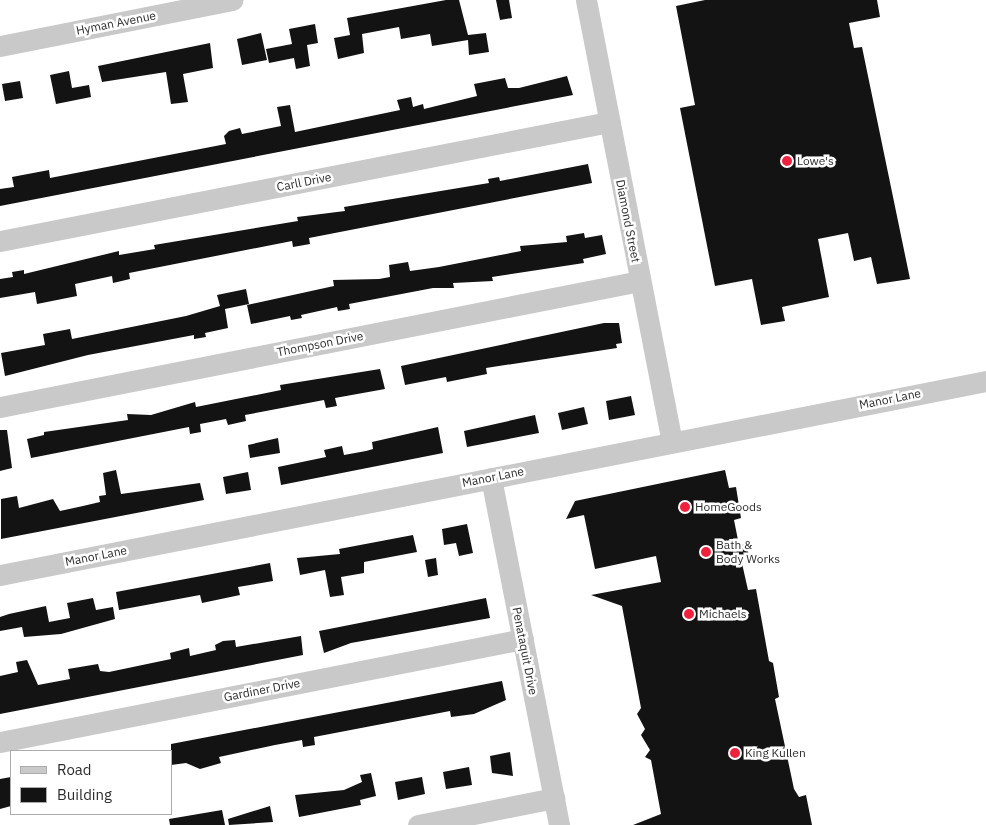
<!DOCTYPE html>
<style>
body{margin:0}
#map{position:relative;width:986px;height:825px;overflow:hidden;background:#fff;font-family:"IBM Plex Sans",sans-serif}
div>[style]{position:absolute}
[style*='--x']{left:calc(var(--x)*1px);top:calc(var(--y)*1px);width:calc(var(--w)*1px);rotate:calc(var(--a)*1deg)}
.building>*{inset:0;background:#131313}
.minor>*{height:21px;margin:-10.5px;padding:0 10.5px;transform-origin:10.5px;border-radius:10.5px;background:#c9c9c9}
.dots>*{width:14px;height:14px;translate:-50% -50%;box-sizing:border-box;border:2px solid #fff;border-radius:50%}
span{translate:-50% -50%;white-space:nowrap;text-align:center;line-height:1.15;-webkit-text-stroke:5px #fff;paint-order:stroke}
.street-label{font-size:12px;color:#2c2c2c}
.poi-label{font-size:12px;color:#2c2c2c}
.left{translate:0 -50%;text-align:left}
.legend{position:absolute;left:10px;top:750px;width:162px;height:65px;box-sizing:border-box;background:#fff;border:1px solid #ababab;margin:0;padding:6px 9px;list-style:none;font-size:15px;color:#2c2c2c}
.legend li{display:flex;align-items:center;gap:10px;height:25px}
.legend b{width:25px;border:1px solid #ababab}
</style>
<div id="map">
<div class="building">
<div style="clip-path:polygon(446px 0,459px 0,468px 35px,486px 33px,489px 52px,469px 55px,468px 40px,432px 46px,430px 34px,401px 39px,399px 27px,362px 34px,364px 53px,338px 59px,334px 38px,350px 35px,347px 18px)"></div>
<div style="clip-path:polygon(496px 0,509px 0,512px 18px,500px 20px)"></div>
<div style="clip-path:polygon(705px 0,877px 0,880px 17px,849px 23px,854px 48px,862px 47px,910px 279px,877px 284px,871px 257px,854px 261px,848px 233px,818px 239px,829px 297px,782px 307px,785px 321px,761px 325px,752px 279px,715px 286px,680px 108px,695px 105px,676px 6px)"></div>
<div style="clip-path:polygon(315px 24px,318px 43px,307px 45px,310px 66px,296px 69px,294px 58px,269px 63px,266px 49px,292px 44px,289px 29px)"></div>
<div style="clip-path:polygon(261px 33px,267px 60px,242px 65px,237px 39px)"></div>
<div style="clip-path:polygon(210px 43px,213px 68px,183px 74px,188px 102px,171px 104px,166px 72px,102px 82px,98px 66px)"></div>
<div style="clip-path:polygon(69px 71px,72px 88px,89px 85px,91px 97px,56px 104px,50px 75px)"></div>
<div style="clip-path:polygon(567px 76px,573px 95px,0 206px,0 189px,14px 187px,12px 177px,49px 170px,50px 178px,226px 144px,224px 136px,229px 131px,240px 128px,242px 134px,281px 126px,277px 107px,290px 105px,295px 132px,400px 110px,397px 100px,411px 97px,413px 107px,423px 104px,424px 109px,477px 96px,474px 84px,505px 78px,508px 88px,519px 88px)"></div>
<div style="clip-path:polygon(20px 81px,23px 98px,5px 101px,2px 84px)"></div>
<div style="clip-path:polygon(588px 164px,592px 183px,309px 238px,310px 244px,293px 247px,292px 241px,129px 273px,130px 279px,113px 283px,112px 276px,75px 284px,77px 296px,37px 304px,35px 292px,0 298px,0 279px,13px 277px,12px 272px,24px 270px,24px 274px,119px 251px,119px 255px,155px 249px,154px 245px,298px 221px,297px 217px,345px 211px,344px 207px,489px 183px,488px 179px,499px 177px,500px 181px)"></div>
<div style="clip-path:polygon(584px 233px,585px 238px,602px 235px,606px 254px,583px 259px,584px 263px,492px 277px,493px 281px,453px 283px,454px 288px,433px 288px,349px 304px,350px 309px,338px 311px,337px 307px,301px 315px,302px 318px,291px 320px,290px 316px,251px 324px,247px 305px,334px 286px,333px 280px,379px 279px,390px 277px,389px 265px,408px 262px,410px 271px,439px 267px,521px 251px,520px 246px,567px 242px,566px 236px)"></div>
<div style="clip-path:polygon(246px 289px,249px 304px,225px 309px,228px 328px,205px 333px,206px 337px,194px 339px,194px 335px,88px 355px,5px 376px,1px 353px,45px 345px,43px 334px,70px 329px,72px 339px,186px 316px,220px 306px,217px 295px)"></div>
<div style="clip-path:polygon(604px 323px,619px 323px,622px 343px,616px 344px,617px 348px,486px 368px,487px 374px,447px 382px,446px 377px,405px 385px,401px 366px)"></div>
<div style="clip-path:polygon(380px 369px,385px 389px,335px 398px,337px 406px,326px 408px,324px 400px,245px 415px,246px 421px,228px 425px,226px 419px,200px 424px,201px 432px,190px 434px,189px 427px,31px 458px,27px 439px,44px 435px,44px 432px,128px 420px,127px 414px,151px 415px,195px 402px,196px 407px,281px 390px,280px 385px)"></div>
<div style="clip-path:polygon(631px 396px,635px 415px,609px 420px,606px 401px)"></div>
<div style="clip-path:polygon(584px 407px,588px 424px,562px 430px,558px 413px)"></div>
<div style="clip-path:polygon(535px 415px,539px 433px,467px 447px,464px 431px)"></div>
<div style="clip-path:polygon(438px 427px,443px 453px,281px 485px,278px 467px,326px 457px,324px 450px,342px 446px,344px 455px,366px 451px,373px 449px,372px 442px)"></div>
<div style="clip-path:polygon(0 430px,7px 430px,12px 468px,0 471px)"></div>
<div style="clip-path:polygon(278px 438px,280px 453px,250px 458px,248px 445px)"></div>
<div style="clip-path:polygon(116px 470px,121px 494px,200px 483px,204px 500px,1px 539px,1px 499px,17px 496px,19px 508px,53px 499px,60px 511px,83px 506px,100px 502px,99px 496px,106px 495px,103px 473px)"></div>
<div style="clip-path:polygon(725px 470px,729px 488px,736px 487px,741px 518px,734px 520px,739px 545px,747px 544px,749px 558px,741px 559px,748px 590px,756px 589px,769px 661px,773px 663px,779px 697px,775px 699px,794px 789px,799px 797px,806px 795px,812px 825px,633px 825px,661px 814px,651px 760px,645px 757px,650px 750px,641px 735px,645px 729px,637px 714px,641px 708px,622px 606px,591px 595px,661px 582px,656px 556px,595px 569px,584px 515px,566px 519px,575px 501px)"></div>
<div style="clip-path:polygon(248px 472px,251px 490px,226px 494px,223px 477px)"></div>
<div style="clip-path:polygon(467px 524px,473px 553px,459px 556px,456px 543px,444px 545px,442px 529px)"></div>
<div style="clip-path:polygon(413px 535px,417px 552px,364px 562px,364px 573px,341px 577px,344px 595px,330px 597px,325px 570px,300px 575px,297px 558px,340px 554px,339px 549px)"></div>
<div style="clip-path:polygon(436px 558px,438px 575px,428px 577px,425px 560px)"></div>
<div style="clip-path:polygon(270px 563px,273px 581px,238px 587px,240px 595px,202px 603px,200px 595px,119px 610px,116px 592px)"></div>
<div style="clip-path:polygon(93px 598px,96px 610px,113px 607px,115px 619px,61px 634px,24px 637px,22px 627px,0 631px,0 617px,9px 614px,46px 606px,49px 622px,70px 618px,67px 603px)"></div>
<div style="clip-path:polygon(486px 598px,490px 618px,351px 643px,324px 653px,319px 631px)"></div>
<div style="clip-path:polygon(301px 636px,303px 655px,0 714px,0 676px,18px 672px,16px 662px,27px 660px,38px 685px,70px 679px,68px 669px,98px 664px,100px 671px,109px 672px,171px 659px,170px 653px,189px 648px,190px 656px,216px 650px,215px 645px,223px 641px,235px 640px,236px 647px)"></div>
<div style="clip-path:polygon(502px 681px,506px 700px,474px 714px,451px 717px,450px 711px,314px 737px,315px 745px,303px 747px,302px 740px,275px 745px,219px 757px,221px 763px,200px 769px,186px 763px,171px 765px,171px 744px)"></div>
<div style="clip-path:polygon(510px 752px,513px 776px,492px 773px,490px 756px)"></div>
<div style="clip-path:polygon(469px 767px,472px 785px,446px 789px,443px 772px)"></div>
<div style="clip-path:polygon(371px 773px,376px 796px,360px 800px,361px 805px,299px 817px,295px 795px,344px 790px,362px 782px,360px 775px)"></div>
<div style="clip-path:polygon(11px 777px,11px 806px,0 809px,0 779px)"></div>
<div style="clip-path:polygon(422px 777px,425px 794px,398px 800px,395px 782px)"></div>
<div style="clip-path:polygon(270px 806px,273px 822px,229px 825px,228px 819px)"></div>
<div style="clip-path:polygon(222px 810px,225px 825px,170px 825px,169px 819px)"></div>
</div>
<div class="minor">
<div style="--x:586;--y:0;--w:449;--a:79"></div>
<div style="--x:0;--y:46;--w:237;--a:-11.2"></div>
<div style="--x:0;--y:241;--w:621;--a:-11.06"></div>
<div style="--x:0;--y:407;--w:652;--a:-11.14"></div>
<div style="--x:491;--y:478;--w:354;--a:78.9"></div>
<div style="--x:0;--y:575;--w:1005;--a:-11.13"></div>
<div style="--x:0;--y:742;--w:533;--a:-11.14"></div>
<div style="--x:418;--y:825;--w:139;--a:-11.2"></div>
</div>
<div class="dots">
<div style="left:787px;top:161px;background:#ef223e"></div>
<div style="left:685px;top:507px;background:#ef223e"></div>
<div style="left:706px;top:552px;background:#ef223e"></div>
<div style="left:689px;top:614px;background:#ef223e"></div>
<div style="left:735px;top:753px;background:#ef223e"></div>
</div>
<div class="street-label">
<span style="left:116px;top:23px;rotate:-11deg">Hyman Avenue</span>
<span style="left:304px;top:182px;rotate:-11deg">Carll Drive</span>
<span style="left:628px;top:221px;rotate:79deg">Diamond Street</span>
<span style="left:320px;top:344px;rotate:-11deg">Thompson Drive</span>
<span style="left:890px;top:399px;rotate:-11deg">Manor Lane</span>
<span style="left:493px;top:477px;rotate:-11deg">Manor Lane</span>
<span style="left:96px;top:556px;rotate:-11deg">Manor Lane</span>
<span style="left:525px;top:651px;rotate:79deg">Penataquit Drive</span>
<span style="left:262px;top:690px;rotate:-11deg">Gardiner Drive</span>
</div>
<div class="poi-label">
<span class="left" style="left:797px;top:161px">Lowe's</span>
<span class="left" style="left:695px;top:507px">HomeGoods</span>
<span class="left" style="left:716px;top:552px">Bath &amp;<br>Body Works</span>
<span class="left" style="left:699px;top:614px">Michaels</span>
<span class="left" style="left:745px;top:753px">King Kullen</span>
</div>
<ul class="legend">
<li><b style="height:6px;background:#c9c9c9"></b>Road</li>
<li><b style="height:14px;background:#131313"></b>Building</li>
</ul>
</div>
